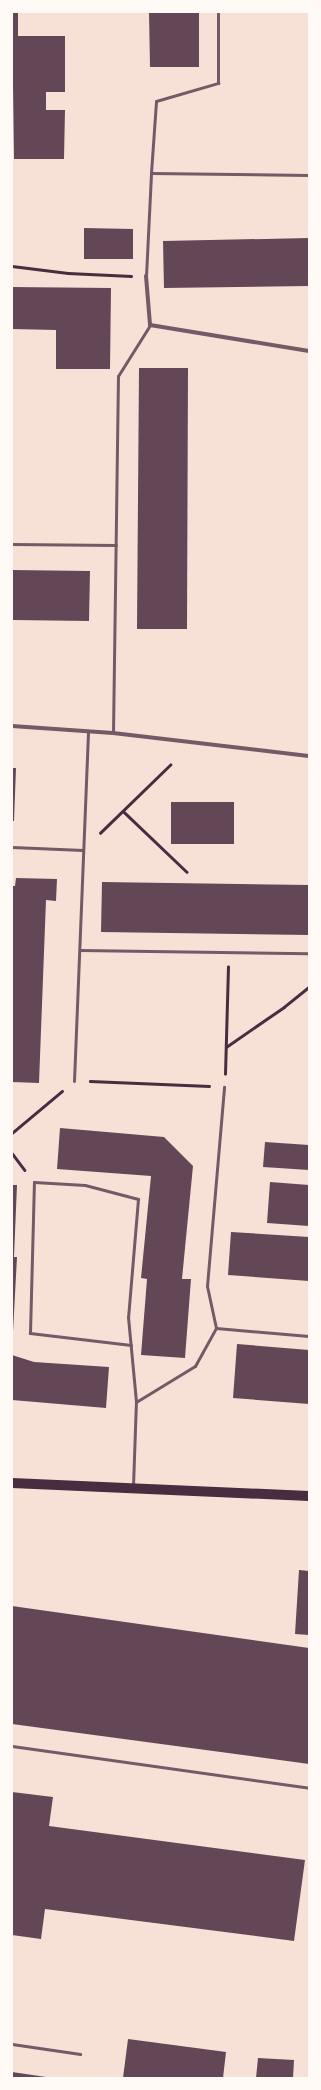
<!DOCTYPE html>
<style>
body{margin:0}
#map{position:relative;width:321px;height:2090px;overflow:hidden;background:#f7e1d7;font-family:Raleway,sans-serif}
div>[style]{position:absolute}
[style*='--x']{left:calc(var(--x)*1px);top:calc(var(--y)*1px);width:calc(var(--w)*1px);rotate:calc(var(--a)*1deg)}
.building>*{inset:0;background:#644757}
.path>*{height:2.5px;margin:-1.25px;padding:0 1.25px;transform-origin:1.25px;border-radius:1.25px;background:#4a2c40}
.service>*{height:3px;margin:-1.5px;padding:0 1.5px;transform-origin:1.5px;border-radius:1.5px;background:#755966}
.minor>*{height:4px;margin:-2px;padding:0 2px;transform-origin:2px;border-radius:2px;background:#755966}
.primary>*{height:10px;margin:-5px;padding:0 5px;transform-origin:5px;border-radius:5px;background:#4a2c40}
span{translate:-50% -50%;white-space:nowrap;text-align:center;line-height:1.15;-webkit-text-stroke:3px #fffaf5;paint-order:stroke}
.frame{position:absolute;inset:0;border:13px solid #fffaf5;pointer-events:none}
</style>
<div id="map">
<div class="building">
<div style="clip-path:polygon(12px 12px,18px 12px,18px 36px,65px 36px,65px 92px,46px 92px,46px 110px,65px 110px,64px 159px,14px 159px)"></div>
<div style="clip-path:polygon(149px 12px,199px 12px,199px 67px,150px 67px)"></div>
<div style="clip-path:polygon(84px 228px,133px 229px,133px 259px,84px 259px)"></div>
<div style="clip-path:polygon(309px 238px,309px 286px,164px 288px,163px 241px)"></div>
<div style="clip-path:polygon(12px 287px,111px 288px,110px 369px,56px 369px,56px 330px,12px 329px)"></div>
<div style="clip-path:polygon(139px 368px,188px 368px,187px 629px,137px 629px)"></div>
<div style="clip-path:polygon(12px 570px,90px 571px,89px 621px,12px 620px)"></div>
<div style="clip-path:polygon(12px 768px,16px 768px,14px 821px,12px 821px)"></div>
<div style="clip-path:polygon(171px 802px,234px 802px,234px 844px,171px 844px)"></div>
<div style="clip-path:polygon(16px 878px,57px 879px,56px 901px,46px 900px,39px 1083px,12px 1082px,12px 886px,15px 886px)"></div>
<div style="clip-path:polygon(102px 882px,309px 885px,309px 935px,101px 932px)"></div>
<div style="clip-path:polygon(60px 1128px,164px 1137px,193px 1166px,182px 1279px,191px 1279px,185px 1358px,141px 1355px,147px 1279px,141px 1278px,151px 1176px,57px 1169px)"></div>
<div style="clip-path:polygon(265px 1142px,309px 1145px,309px 1170px,263px 1167px)"></div>
<div style="clip-path:polygon(270px 1182px,309px 1185px,309px 1226px,267px 1223px)"></div>
<div style="clip-path:polygon(12px 1185px,17px 1185px,14px 1257px,17px 1257px,13px 1332px)"></div>
<div style="clip-path:polygon(231px 1232px,309px 1237px,309px 1281px,228px 1275px)"></div>
<div style="clip-path:polygon(237px 1344px,309px 1350px,309px 1404px,233px 1398px)"></div>
<div style="clip-path:polygon(12px 1355px,34px 1362px,109px 1367px,106px 1408px,12px 1400px)"></div>
<div style="clip-path:polygon(299px 1570px,309px 1571px,309px 1635px,295px 1634px)"></div>
<div style="clip-path:polygon(12px 1606px,309px 1648px,309px 1764px,12px 1724px)"></div>
<div style="clip-path:polygon(12px 1792px,53px 1797px,49px 1826px,305px 1860px,294px 1941px,45px 1909px,41px 1939px,12px 1935px)"></div>
<div style="clip-path:polygon(128px 2039px,226px 2052px,223px 2078px,123px 2078px)"></div>
<div style="clip-path:polygon(258px 2058px,294px 2060px,293px 2078px,256px 2078px)"></div>
<div style="clip-path:polygon(12px 2072px,46px 2077px,46px 2078px,12px 2078px)"></div>
</div>
<div class="path">
<div style="--x:12;--y:266;--w:56;--a:7.1"></div>
<div style="--x:68;--y:273;--w:63;--a:2.7"></div>
<div style="--x:123;--y:811;--w:88;--a:43.6"></div>
<div style="--x:100;--y:833;--w:98;--a:-44.2"></div>
<div style="--x:226;--y:1047;--w:70;--a:-34.6"></div>
<div style="--x:284;--y:1007;--w:32;--a:-39"></div>
<div style="--x:225;--y:1074;--w:107;--a:-88.4"></div>
<div style="--x:90;--y:1081;--w:119;--a:2.4"></div>
<div style="--x:12;--y:1133;--w:65;--a:-40"></div>
<div style="--x:12;--y:1153;--w:21;--a:53"></div>
</div>
<div class="service">
<div style="--x:151;--y:173;--w:72;--a:-86"></div>
<div style="--x:156;--y:101;--w:65;--a:-16.2"></div>
<div style="--x:218;--y:83;--w:71;--a:-90"></div>
<div style="--x:146;--y:276;--w:103;--a:-87.2"></div>
<div style="--x:151;--y:173;--w:158;--a:0.7"></div>
<div style="--x:12;--y:544;--w:104;--a:0.6"></div>
<div style="--x:113;--y:733;--w:357;--a:-89.2"></div>
<div style="--x:118;--y:376;--w:60;--a:-57.9"></div>
<div style="--x:12;--y:847;--w:71;--a:2.4"></div>
<div style="--x:80;--y:950;--w:229;--a:0.8"></div>
<div style="--x:74;--y:1081;--w:350;--a:-87.7"></div>
<div style="--x:216;--y:1328;--w:93;--a:4.9"></div>
<div style="--x:131;--y:1345;--w:102;--a:-173.2"></div>
<div style="--x:30;--y:1333;--w:151;--a:-88.5"></div>
<div style="--x:34;--y:1182;--w:51;--a:3.4"></div>
<div style="--x:85;--y:1185;--w:55;--a:14.8"></div>
<div style="--x:138;--y:1199;--w:118;--a:94.8"></div>
<div style="--x:128;--y:1317;--w:85;--a:84.6"></div>
<div style="--x:133;--y:1486;--w:84;--a:-88"></div>
<div style="--x:136;--y:1402;--w:69;--a:-31.4"></div>
<div style="--x:195;--y:1366;--w:43;--a:-61.1"></div>
<div style="--x:216;--y:1328;--w:43;--a:-102.1"></div>
<div style="--x:207;--y:1286;--w:200;--a:-85.1"></div>
<div style="--x:12;--y:1746;--w:300;--a:8"></div>
<div style="--x:12;--y:2044;--w:69;--a:8.4"></div>
</div>
<div class="minor">
<div style="--x:146;--y:276;--w:49;--a:85.3"></div>
<div style="--x:150;--y:325;--w:161;--a:9.3"></div>
<div style="--x:12;--y:726;--w:101;--a:4"></div>
<div style="--x:113;--y:733;--w:197;--a:6.7"></div>
</div>
<div class="primary">
<div style="--x:12;--y:1483;--w:297;--a:2.5"></div>
</div>
<div class="frame"></div>
</div>
